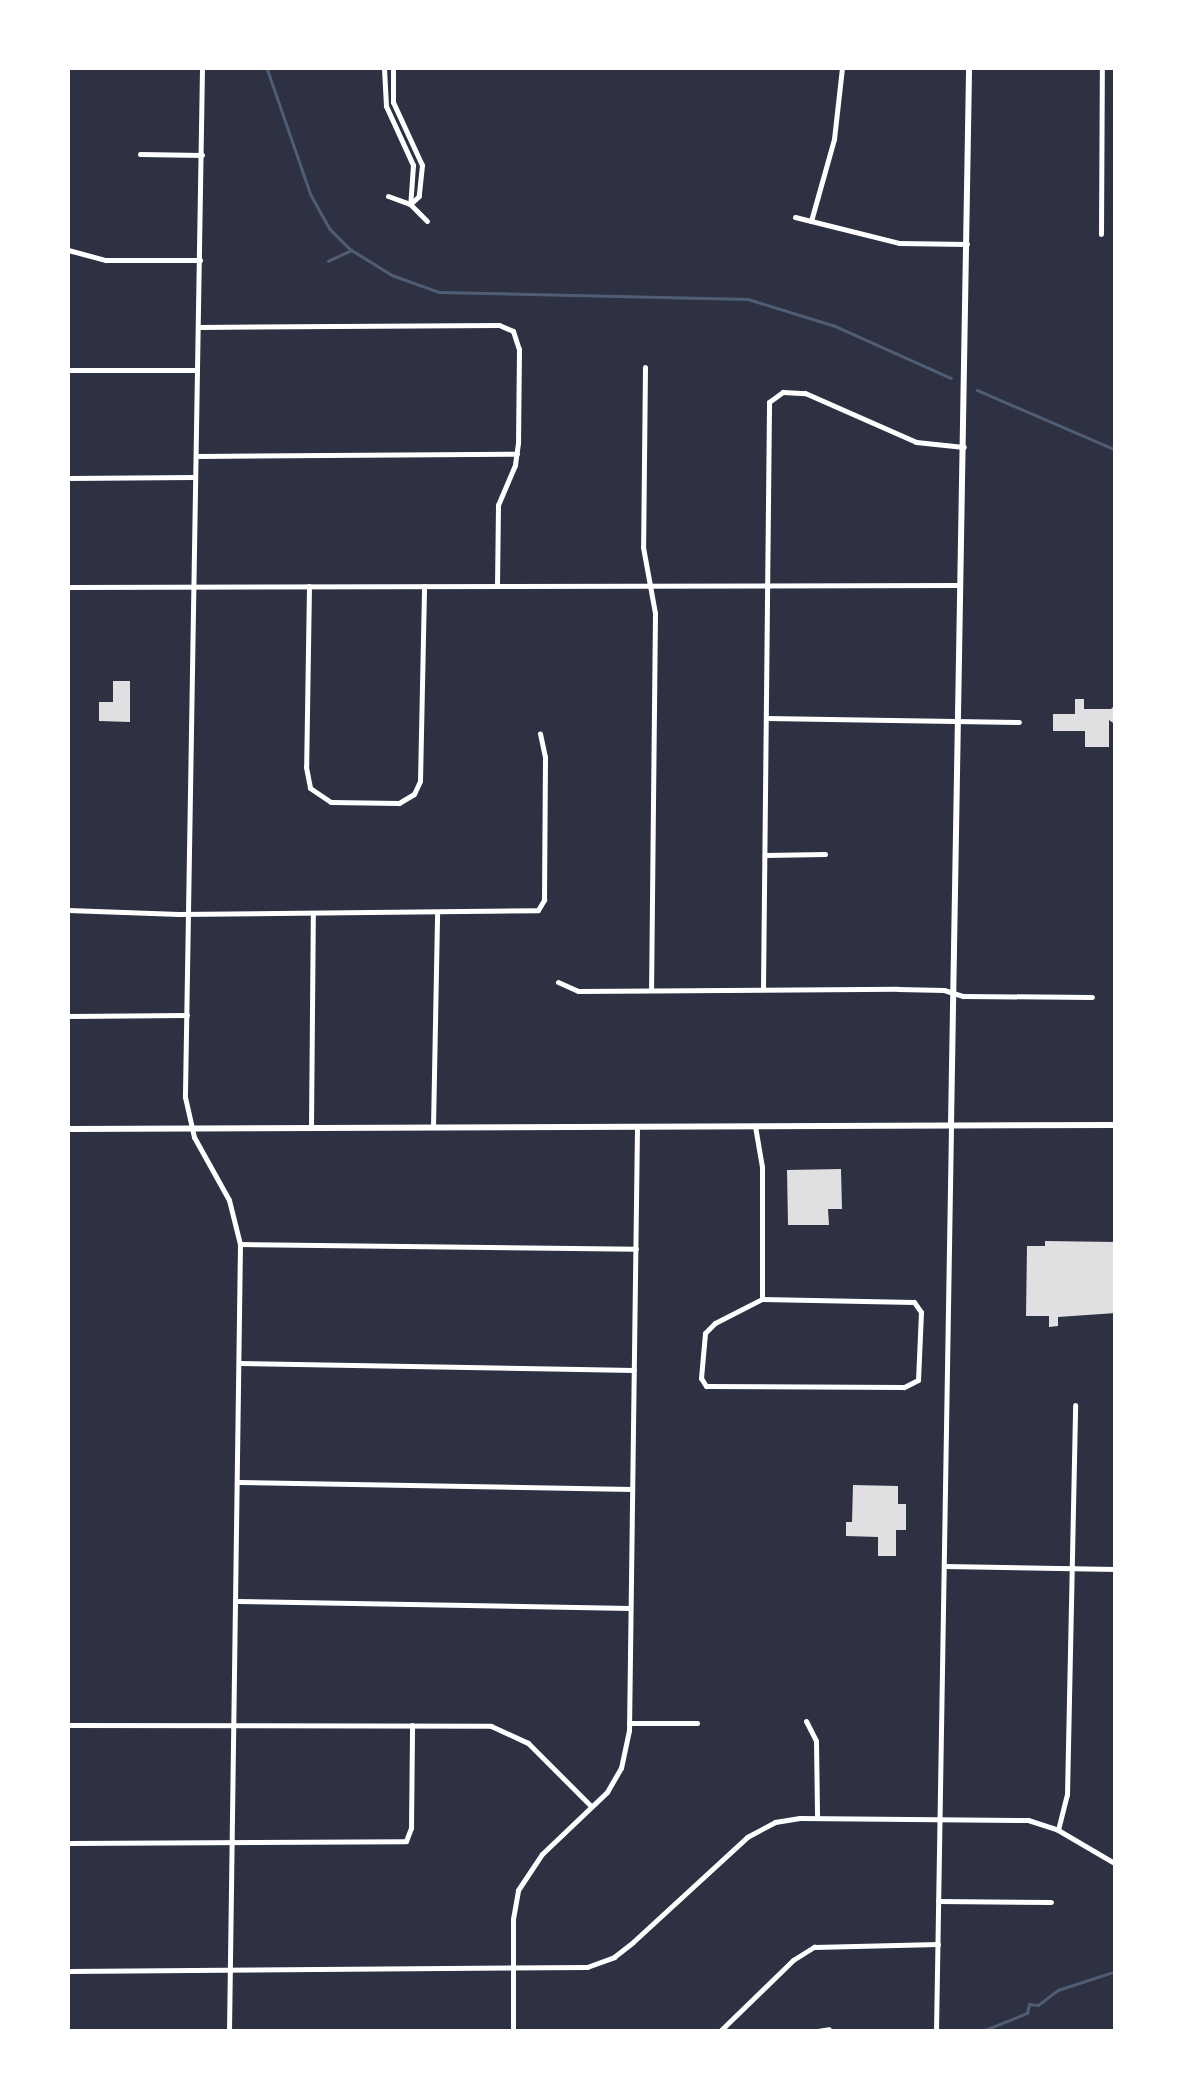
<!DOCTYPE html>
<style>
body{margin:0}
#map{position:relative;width:1183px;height:2099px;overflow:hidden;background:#2d3142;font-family:"Source Sans 3",sans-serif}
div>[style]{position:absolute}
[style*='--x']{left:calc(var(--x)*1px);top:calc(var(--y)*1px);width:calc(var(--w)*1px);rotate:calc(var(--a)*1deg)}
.stream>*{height:2.5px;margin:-1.25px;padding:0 1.25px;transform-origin:1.25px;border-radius:1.25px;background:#4f5d75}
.building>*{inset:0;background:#e0e0e3}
.minor>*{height:5px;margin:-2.5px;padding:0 2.5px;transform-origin:2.5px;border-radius:2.5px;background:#fff}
.tertiary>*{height:5px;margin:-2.5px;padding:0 2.5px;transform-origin:2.5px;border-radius:2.5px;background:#fff}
.secondary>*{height:6px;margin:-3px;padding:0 3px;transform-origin:3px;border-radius:3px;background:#fff}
span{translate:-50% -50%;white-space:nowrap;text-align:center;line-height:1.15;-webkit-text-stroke:9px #fff;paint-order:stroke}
.frame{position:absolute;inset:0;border:70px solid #fff;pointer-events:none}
</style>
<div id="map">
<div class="stream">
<div style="--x:267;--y:68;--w:134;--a:70.9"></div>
<div style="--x:311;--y:195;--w:38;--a:61"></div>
<div style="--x:329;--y:228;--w:30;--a:45"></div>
<div style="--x:350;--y:249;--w:49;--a:31.8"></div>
<div style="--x:392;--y:275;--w:50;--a:19.9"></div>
<div style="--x:439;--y:292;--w:309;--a:1.3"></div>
<div style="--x:748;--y:299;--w:91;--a:17.2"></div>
<div style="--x:835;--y:326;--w:127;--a:24.1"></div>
<div style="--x:328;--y:261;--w:26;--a:-25"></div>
<div style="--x:977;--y:390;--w:151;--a:23.3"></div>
<div style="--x:980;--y:2032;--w:51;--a:-22"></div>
<div style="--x:1027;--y:2013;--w:9;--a:-77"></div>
<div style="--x:1029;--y:2004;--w:9;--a:6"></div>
<div style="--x:1038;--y:2005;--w:25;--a:-37"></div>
<div style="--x:1058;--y:1990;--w:61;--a:-18.1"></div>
</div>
<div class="building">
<div style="clip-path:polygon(113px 681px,130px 681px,130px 722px,99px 721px,99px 702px,113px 702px)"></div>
<div style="clip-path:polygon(1075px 699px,1084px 699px,1084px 709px,1111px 709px,1116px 704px,1116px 725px,1109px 720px,1109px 747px,1085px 747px,1085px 731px,1053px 731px,1053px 714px,1075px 714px)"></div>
<div style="clip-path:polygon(841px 1169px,842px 1209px,828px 1209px,829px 1225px,788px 1225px,787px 1170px)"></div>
<div style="clip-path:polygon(1045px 1241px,1116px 1242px,1116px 1313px,1058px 1317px,1058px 1326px,1049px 1327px,1049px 1316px,1026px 1316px,1027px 1246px,1045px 1246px)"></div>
<div style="clip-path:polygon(853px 1485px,898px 1486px,898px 1504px,906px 1504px,906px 1530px,896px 1530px,896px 1556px,878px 1556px,878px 1537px,846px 1536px,846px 1522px,852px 1522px)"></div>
</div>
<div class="minor">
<div style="--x:202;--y:68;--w:1029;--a:90.95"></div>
<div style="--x:185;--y:1097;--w:41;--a:77.3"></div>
<div style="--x:194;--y:1137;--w:72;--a:60.9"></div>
<div style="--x:229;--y:1200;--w:45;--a:76"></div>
<div style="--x:240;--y:1244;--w:788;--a:90.8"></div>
<div style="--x:384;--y:68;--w:38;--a:87"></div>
<div style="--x:386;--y:106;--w:65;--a:65.4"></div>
<div style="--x:413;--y:165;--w:39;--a:94"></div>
<div style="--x:393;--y:68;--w:34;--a:90"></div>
<div style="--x:393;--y:102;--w:69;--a:65.3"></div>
<div style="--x:422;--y:165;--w:31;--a:96"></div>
<div style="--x:419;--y:196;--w:12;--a:138"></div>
<div style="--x:140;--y:154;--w:62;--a:0.9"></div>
<div style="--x:388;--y:196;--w:23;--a:20"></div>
<div style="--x:410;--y:204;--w:24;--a:45"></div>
<div style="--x:795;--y:217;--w:107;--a:14"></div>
<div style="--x:899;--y:243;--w:68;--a:0.8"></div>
<div style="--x:811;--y:221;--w:85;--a:-74.3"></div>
<div style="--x:834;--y:139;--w:71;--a:-83.6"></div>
<div style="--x:1101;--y:234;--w:166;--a:-89.7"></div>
<div style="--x:68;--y:250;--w:39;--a:15"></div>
<div style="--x:106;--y:260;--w:94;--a:0"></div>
<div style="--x:198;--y:327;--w:301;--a:-0.4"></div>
<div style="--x:499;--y:325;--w:15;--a:23"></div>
<div style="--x:513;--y:331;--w:19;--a:72"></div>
<div style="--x:519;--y:349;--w:94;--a:90.6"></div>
<div style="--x:518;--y:443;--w:22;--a:98"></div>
<div style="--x:515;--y:465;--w:43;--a:113"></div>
<div style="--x:498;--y:505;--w:81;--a:90.7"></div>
<div style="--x:645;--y:367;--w:180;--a:90.6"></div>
<div style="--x:643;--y:547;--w:67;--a:79.7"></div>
<div style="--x:655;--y:613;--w:377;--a:90.6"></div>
<div style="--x:68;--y:370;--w:129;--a:0"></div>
<div style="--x:196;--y:456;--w:321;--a:-0.4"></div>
<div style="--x:68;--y:478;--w:126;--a:-0.5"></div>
<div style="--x:309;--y:586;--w:181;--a:90.9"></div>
<div style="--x:306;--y:767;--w:21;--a:79"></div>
<div style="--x:310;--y:788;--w:25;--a:34"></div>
<div style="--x:331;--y:802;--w:68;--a:0.8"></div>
<div style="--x:399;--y:803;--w:17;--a:-31"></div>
<div style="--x:414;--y:794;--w:14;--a:-65"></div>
<div style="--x:420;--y:781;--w:195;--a:-88.8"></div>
<div style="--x:68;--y:587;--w:891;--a:-0.13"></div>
<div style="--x:766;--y:718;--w:253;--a:0.9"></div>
<div style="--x:765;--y:855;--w:60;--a:-1"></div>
<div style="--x:68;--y:910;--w:111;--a:2.1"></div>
<div style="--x:179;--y:914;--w:359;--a:-0.6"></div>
<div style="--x:538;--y:910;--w:12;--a:-59"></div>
<div style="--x:544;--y:900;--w:143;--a:-89.6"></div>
<div style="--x:545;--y:757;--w:24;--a:-102"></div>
<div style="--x:558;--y:982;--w:22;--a:24"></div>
<div style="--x:578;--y:991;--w:320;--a:-0.4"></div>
<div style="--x:898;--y:989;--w:46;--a:1.2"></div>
<div style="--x:944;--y:990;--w:20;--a:18"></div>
<div style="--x:963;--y:996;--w:129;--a:0.4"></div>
<div style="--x:763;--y:989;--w:587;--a:-89.41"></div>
<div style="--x:769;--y:402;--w:17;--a:-36"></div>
<div style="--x:783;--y:392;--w:22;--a:3"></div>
<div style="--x:805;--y:393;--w:121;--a:23.8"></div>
<div style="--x:916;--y:442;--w:48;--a:5.9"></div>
<div style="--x:68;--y:1016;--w:119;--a:-0.5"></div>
<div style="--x:755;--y:1126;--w:42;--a:80.3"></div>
<div style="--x:762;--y:1167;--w:132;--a:90"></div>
<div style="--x:311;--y:1127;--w:214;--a:-89.5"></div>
<div style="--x:433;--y:1127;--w:215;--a:-88.9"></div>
<div style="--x:240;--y:1244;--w:396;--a:0.7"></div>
<div style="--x:762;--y:1299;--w:152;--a:1.1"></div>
<div style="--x:914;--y:1302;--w:12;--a:55"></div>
<div style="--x:921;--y:1312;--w:68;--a:92.5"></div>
<div style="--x:918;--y:1380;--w:16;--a:153"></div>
<div style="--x:904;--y:1387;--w:198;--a:-179.7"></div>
<div style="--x:706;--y:1386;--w:9;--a:-122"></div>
<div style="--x:701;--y:1378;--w:45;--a:-84.9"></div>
<div style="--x:705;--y:1333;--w:14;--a:-45"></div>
<div style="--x:715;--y:1323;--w:53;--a:-27.1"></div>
<div style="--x:239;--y:1363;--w:395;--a:1"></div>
<div style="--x:238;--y:1482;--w:394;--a:1"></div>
<div style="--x:944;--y:1566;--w:172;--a:1"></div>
<div style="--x:236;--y:1601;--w:394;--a:1"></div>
<div style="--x:806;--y:1721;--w:22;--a:63"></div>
<div style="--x:816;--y:1741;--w:76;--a:89.2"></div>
<div style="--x:629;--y:1723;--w:68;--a:0"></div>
<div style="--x:68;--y:1725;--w:423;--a:0.1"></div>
<div style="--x:491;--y:1726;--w:41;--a:24.7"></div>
<div style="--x:528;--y:1743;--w:89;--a:45"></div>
<div style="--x:1058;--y:1830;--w:36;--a:-76"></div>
<div style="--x:1067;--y:1795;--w:390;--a:-88.8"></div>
<div style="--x:68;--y:1843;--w:338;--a:-0.3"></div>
<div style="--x:406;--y:1841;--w:14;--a:-69"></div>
<div style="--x:411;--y:1828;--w:103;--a:-89.4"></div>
<div style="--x:938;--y:1901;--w:113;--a:0.5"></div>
<div style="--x:68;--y:1971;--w:519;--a:-0.44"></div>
<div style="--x:587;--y:1967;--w:29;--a:-20"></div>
<div style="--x:614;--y:1957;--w:24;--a:-38"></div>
<div style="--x:633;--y:1942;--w:155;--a:-42.6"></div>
<div style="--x:747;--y:1837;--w:32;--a:-28"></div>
<div style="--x:775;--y:1822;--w:25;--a:-9"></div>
<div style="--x:800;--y:1818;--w:228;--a:0.5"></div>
<div style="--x:1028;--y:1820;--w:32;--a:18"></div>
<div style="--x:1058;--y:1830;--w:67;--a:30.4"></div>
<div style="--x:513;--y:2032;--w:113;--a:-90"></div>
<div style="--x:513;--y:1919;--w:29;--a:-80"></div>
<div style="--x:518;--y:1890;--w:43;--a:-56.3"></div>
<div style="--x:542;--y:1854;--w:90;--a:-43.6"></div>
<div style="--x:607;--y:1792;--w:28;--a:-60"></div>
<div style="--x:621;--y:1768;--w:38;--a:-78"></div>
<div style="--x:629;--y:1731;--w:604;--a:-89.24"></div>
<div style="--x:719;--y:2032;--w:103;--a:-44.2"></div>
<div style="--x:793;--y:1960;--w:25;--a:-32"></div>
<div style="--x:814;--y:1947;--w:124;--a:-1.4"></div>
<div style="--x:811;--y:2032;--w:18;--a:-9"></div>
</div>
<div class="tertiary">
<div style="--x:936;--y:2032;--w:907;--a:-89.05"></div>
</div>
<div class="secondary">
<div style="--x:951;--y:1125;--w:1057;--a:-89.02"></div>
<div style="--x:68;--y:1129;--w:1048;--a:-0.22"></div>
</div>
<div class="frame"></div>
</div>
